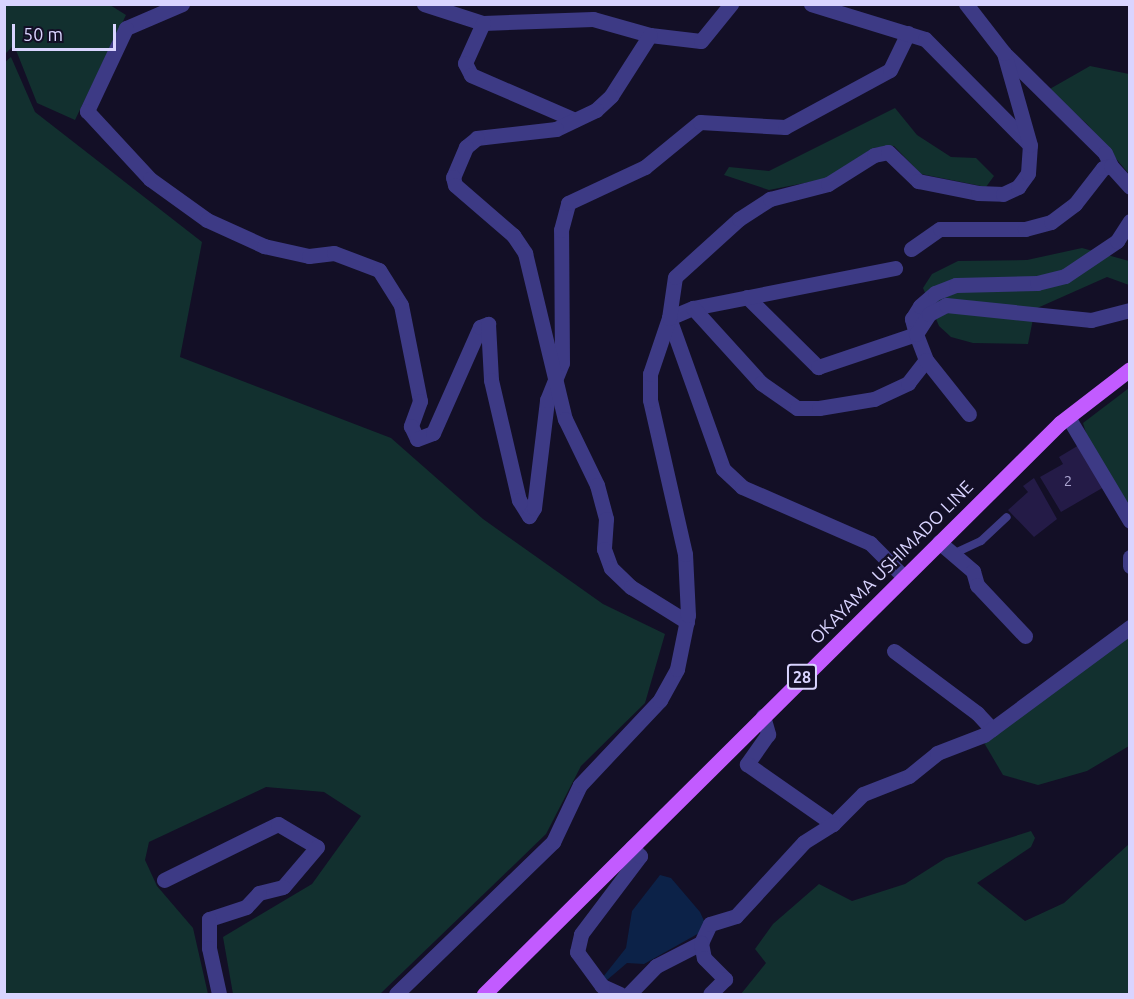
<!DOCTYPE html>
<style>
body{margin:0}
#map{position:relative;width:1134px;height:999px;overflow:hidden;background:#130f26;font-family:Ubuntu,sans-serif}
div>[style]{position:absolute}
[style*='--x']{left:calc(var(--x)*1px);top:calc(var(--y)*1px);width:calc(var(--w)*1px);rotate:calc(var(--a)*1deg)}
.green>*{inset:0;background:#12302f}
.water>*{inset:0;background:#0c2248}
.building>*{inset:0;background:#241b47}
.lane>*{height:8px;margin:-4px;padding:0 4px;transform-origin:4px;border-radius:4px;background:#3d3a85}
.street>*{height:15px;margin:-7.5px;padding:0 7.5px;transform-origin:7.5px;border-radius:7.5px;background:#3d3a85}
.primary>*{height:15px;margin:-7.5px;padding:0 7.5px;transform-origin:7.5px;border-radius:7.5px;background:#c25bff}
span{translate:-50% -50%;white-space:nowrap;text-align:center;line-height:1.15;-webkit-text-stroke:5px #130f26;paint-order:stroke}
.number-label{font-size:15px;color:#aca6d1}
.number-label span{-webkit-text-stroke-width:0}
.shield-label span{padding:2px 4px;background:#130f26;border:2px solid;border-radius:4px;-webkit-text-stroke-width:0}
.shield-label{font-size:16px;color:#d9d4ff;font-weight:700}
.street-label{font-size:18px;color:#d9d4ff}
.frame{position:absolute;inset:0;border:6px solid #d9d4ff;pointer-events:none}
.scale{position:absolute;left:12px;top:24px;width:104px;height:27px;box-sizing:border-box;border:3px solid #d9d4ff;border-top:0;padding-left:8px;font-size:18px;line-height:21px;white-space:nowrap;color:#d9d4ff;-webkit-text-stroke:4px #130f26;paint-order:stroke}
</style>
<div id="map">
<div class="green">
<div style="clip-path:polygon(5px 5px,110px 5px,126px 15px,75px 120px,37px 103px,14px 45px,5px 54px)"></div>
<div style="clip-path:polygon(11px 57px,35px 112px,202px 242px,180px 357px,391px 438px,483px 519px,603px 604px,665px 634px,645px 703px,581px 766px,546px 834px,380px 994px,233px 994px,223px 937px,312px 884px,361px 816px,324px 792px,266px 787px,149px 842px,145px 860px,157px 886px,193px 928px,208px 994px,5px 994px,4px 63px)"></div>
<div style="clip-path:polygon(1090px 66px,1129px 74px,1129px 174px,1087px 124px,1048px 90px)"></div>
<div style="clip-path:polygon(895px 108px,917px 135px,951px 157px,976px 158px,994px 176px,986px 187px,921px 174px,894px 146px,873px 148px,825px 179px,769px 190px,724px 175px,729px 167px,769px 171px)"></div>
<div style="clip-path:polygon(1082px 248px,1129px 261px,1129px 285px,1107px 277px,1035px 309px,1028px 344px,973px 343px,951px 337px,939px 326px,923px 288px,932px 274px,958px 261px,1027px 260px)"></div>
<div style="clip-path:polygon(1129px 388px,1129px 505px,1088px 440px,1083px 423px)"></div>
<div style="clip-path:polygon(1129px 632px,1129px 746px,1087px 771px,1038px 785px,1003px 775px,983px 741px,1059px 689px)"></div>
<div style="clip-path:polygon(1031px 831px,1035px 838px,1031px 847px,977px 883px,1025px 921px,1064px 903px,1129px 844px,1129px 994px,741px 994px,766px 963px,755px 949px,773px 924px,819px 884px,852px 901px,905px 884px,946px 858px)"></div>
</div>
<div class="water">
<div style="clip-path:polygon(660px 875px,671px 878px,700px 912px,705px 923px,701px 932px,644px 964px,627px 963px,607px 980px,603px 977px,626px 948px,632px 911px)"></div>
</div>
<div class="building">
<div style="clip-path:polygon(1079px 445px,1104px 487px,1061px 512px,1040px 477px,1063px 464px,1059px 457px)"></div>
<div style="clip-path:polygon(1034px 478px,1057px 519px,1034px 537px,1008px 510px,1028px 492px,1023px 486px)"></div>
</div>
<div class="lane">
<div style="--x:953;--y:554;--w:31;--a:-25"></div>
<div style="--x:981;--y:541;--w:35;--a:-43"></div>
</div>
<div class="street">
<div style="--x:182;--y:4;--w:61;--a:156.8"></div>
<div style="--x:126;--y:28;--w:92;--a:115.2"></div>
<div style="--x:87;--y:111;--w:93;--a:47.2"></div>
<div style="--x:150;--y:179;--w:70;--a:35.7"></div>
<div style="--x:207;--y:220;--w:63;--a:24.5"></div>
<div style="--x:264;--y:246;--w:46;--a:12.5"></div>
<div style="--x:309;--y:256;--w:25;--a:-7"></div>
<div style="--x:334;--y:253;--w:48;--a:20.7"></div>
<div style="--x:379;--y:270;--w:41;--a:57.8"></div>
<div style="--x:401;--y:305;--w:98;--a:78.8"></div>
<div style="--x:420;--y:401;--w:27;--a:110"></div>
<div style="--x:411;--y:426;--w:14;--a:65"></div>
<div style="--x:417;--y:439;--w:17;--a:-21"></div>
<div style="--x:433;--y:433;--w:116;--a:-66.1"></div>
<div style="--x:480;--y:327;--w:9;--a:-21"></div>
<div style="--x:488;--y:324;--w:56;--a:86.9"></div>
<div style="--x:491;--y:380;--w:123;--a:76.9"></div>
<div style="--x:519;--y:500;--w:19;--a:58"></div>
<div style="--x:529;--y:516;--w:9;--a:-58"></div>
<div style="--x:534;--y:508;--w:109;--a:-83.1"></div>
<div style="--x:547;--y:400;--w:40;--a:-68"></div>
<div style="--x:562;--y:363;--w:133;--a:-90.4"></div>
<div style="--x:561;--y:230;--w:28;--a:-75"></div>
<div style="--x:568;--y:203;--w:85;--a:-25.1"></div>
<div style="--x:645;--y:167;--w:71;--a:-39.3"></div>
<div style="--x:700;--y:122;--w:85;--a:3.4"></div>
<div style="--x:785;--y:127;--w:119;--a:-28.5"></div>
<div style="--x:890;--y:70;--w:41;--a:-64.1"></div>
<div style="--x:424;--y:4;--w:62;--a:17.9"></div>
<div style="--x:483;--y:23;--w:110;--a:-2.1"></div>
<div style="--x:593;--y:19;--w:59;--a:15.7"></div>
<div style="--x:650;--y:35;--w:51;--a:6.7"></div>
<div style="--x:701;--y:41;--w:48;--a:-51"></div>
<div style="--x:811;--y:4;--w:119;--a:17.1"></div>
<div style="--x:925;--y:39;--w:146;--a:45.3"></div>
<div style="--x:483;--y:23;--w:44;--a:114.2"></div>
<div style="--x:465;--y:63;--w:13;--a:63"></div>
<div style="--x:471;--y:75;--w:113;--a:23.4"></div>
<div style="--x:650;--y:35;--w:72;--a:122.6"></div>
<div style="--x:611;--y:96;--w:21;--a:137"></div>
<div style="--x:596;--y:110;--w:44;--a:154.6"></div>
<div style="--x:556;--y:129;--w:80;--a:173.5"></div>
<div style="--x:477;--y:138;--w:14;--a:141"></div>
<div style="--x:466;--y:147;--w:33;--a:113"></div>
<div style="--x:453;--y:177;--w:8;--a:76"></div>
<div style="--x:455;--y:185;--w:77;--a:40.8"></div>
<div style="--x:513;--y:235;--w:22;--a:56"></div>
<div style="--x:525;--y:253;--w:171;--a:76.5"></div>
<div style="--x:565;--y:419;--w:73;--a:64.1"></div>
<div style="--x:597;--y:485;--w:35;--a:75"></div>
<div style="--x:606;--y:519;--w:30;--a:94"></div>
<div style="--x:604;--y:549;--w:20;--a:70"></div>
<div style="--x:611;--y:568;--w:28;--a:44"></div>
<div style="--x:631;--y:587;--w:66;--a:32"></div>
<div style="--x:1006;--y:55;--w:139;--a:44.7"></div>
<div style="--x:1105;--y:153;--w:14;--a:65"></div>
<div style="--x:911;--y:249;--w:35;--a:-35"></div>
<div style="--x:940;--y:229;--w:85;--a:0"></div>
<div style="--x:1025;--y:229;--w:27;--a:-15"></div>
<div style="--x:1051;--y:222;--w:30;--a:-37"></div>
<div style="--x:1075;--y:204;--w:46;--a:-52.1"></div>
<div style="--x:1103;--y:168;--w:8;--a:-14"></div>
<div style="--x:1111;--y:166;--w:28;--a:48"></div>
<div style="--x:747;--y:297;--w:100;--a:44.6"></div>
<div style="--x:818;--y:367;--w:103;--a:-18.6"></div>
<div style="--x:916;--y:334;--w:16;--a:-105"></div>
<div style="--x:912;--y:319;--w:15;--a:-58"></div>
<div style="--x:920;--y:306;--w:20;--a:-41"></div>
<div style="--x:935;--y:293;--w:22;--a:-21"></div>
<div style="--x:956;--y:285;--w:81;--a:-1.4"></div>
<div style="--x:1037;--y:283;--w:29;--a:-14"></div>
<div style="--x:1065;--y:276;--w:63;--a:-33.9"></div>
<div style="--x:1117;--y:241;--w:24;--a:-57"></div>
<div style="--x:693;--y:308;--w:206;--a:-11.2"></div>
<div style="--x:669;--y:318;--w:26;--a:-23"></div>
<div style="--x:693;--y:308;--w:101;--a:47.8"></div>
<div style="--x:761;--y:383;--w:44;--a:34.8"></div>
<div style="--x:797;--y:408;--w:22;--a:0"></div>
<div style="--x:819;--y:408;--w:56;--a:-9.3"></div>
<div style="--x:874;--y:399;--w:38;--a:-25"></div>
<div style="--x:908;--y:383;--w:29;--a:-52"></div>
<div style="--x:926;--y:360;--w:28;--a:-111"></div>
<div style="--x:916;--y:334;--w:24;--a:-57"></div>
<div style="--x:929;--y:314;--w:19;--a:-28"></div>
<div style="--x:946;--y:305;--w:146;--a:5.9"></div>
<div style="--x:1091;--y:320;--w:40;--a:-14.4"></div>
<div style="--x:669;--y:318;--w:160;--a:70.3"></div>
<div style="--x:723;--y:469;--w:26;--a:43"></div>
<div style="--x:742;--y:487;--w:140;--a:23.6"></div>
<div style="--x:870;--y:543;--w:48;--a:45"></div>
<div style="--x:926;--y:360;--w:69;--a:51.5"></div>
<div style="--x:1068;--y:417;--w:121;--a:59.2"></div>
<div style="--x:939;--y:542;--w:45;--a:40.5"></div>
<div style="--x:973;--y:571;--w:15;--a:74"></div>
<div style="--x:977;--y:585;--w:70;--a:46.7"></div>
<div style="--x:1130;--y:557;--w:9;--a:90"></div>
<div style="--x:894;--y:651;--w:104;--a:36.8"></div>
<div style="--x:977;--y:713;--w:22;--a:47"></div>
<div style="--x:763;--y:716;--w:19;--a:74"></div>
<div style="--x:768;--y:734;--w:37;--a:125"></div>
<div style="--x:747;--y:764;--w:105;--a:34.9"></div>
<div style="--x:833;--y:824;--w:42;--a:-45"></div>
<div style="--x:863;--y:794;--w:49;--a:-21.4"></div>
<div style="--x:909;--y:776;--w:36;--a:-39"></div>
<div style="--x:937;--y:753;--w:50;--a:-21"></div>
<div style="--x:984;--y:735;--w:182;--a:-36.5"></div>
<div style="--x:164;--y:880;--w:127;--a:-26.2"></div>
<div style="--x:278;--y:824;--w:45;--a:30.5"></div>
<div style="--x:317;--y:847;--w:52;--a:130.4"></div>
<div style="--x:283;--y:887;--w:25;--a:166"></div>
<div style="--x:259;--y:893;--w:19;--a:133"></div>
<div style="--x:246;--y:907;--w:39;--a:162"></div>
<div style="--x:209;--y:919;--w:29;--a:90"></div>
<div style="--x:209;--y:948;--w:47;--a:77.7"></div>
<div style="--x:701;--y:943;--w:21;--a:-65"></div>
<div style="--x:710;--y:924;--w:27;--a:-17"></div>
<div style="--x:736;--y:916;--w:100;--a:-47.4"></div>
<div style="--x:804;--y:842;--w:34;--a:-32"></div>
<div style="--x:396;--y:994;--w:219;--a:-44.1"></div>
<div style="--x:553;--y:842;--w:63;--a:-64.7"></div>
<div style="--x:580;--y:785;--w:117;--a:-46.7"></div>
<div style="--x:660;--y:700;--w:35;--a:-61"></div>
<div style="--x:677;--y:669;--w:55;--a:-78.5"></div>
<div style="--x:688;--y:615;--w:61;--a:-92.8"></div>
<div style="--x:685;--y:554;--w:158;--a:-102.8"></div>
<div style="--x:650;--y:400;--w:26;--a:-90"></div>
<div style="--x:650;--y:374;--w:59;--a:-71.3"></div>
<div style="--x:669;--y:318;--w:41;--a:-81.7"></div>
<div style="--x:675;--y:277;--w:86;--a:-42.2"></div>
<div style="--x:739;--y:219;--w:37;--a:-33"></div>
<div style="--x:770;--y:199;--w:60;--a:-14.5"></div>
<div style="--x:828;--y:184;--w:54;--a:-32.2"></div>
<div style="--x:874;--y:155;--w:14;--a:-12"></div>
<div style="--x:888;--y:152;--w:42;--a:44"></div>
<div style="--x:918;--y:181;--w:61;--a:11.3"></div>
<div style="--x:978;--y:193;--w:25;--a:2"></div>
<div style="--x:1003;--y:194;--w:17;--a:-25"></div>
<div style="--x:1018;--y:187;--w:17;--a:-54"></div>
<div style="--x:1028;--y:173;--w:28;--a:-86"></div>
<div style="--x:1030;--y:145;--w:96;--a:-105.8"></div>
<div style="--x:1004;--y:53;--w:62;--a:-127.8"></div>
<div style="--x:620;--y:994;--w:20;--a:-156"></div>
<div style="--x:602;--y:986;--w:42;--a:-126.3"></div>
<div style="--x:577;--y:952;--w:18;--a:-77"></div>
<div style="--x:581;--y:934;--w:98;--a:-52.9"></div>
<div style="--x:640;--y:856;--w:12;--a:-132"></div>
<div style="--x:629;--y:994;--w:39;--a:-46"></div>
<div style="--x:656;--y:966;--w:51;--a:-27.1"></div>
<div style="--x:701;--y:943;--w:15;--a:79"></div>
<div style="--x:704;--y:958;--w:30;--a:45"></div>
<div style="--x:725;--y:979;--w:21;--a:135"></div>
</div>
<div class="primary">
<div style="--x:484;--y:994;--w:811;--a:-44.75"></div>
<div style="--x:1060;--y:423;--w:88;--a:-37.6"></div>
</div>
<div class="number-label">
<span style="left:1068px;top:481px">2</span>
</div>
<div class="shield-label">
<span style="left:802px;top:677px">28</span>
</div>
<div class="street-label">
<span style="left:891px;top:562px;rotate:-45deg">OKAYAMA USHIMADO LINE</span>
</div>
<div class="frame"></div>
<div class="scale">50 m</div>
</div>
